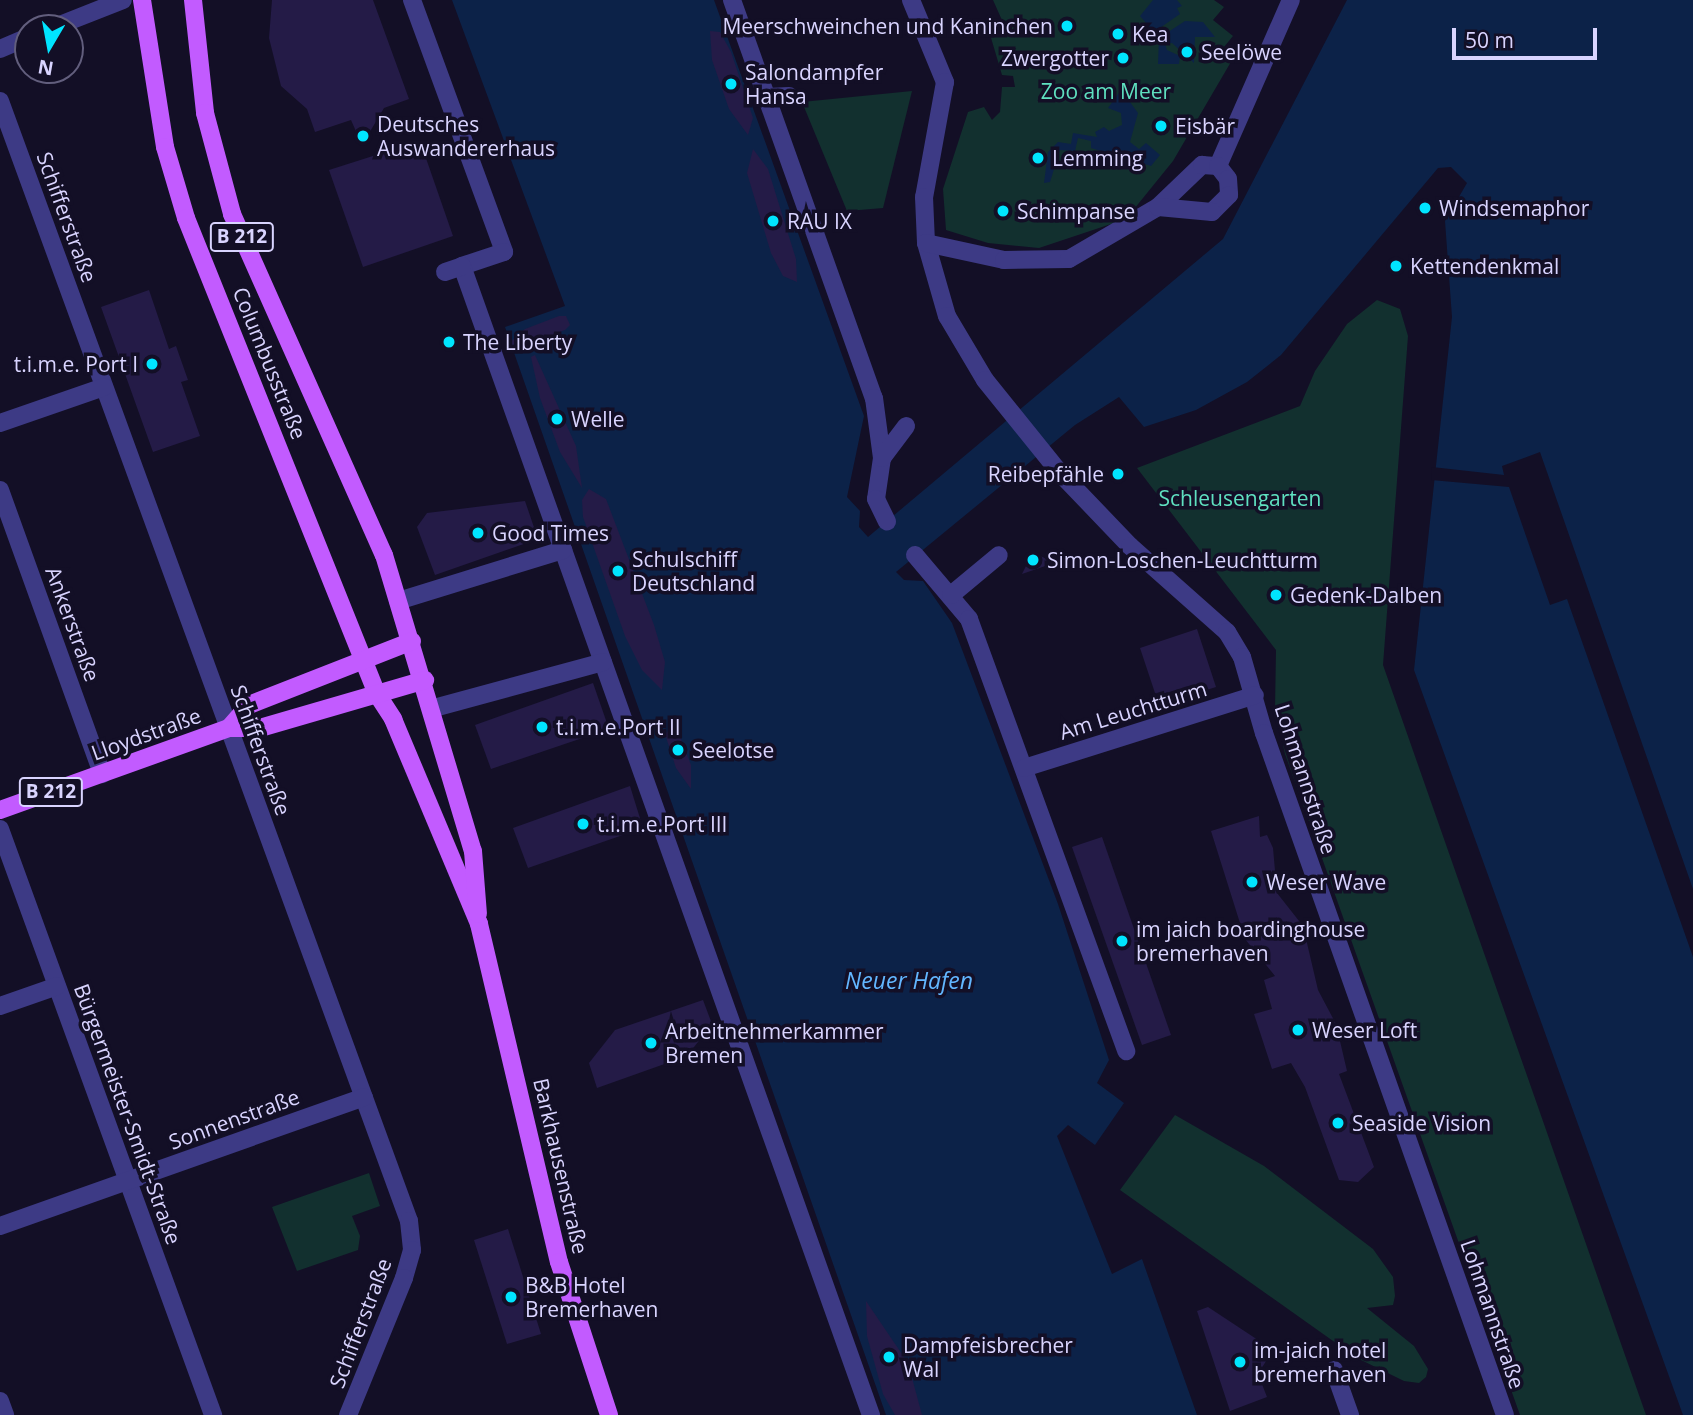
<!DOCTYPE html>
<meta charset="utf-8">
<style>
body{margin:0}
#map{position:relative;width:1693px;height:1415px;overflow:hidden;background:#130f26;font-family:"Open Sans",sans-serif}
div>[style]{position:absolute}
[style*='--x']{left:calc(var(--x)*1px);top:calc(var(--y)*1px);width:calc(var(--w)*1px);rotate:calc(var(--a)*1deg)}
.green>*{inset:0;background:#12302f}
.water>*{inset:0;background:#0c2248}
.pier>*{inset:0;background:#130f26}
.building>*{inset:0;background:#241b47}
.minor>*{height:18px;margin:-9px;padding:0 9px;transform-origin:9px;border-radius:9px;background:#3d3a85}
.major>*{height:18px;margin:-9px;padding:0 9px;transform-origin:9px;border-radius:9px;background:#c25bff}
.dots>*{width:19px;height:19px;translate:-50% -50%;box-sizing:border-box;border:4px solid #130f26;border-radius:50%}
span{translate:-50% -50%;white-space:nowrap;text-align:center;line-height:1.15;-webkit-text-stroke:7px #130f26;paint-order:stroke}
.shield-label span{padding:2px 5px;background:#130f26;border:2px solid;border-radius:5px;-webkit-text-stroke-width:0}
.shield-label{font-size:19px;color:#d9d4ff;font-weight:700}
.poi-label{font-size:21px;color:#d9d4ff}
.right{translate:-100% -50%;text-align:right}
.left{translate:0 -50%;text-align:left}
.park-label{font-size:21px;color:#5fe0c0}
.street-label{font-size:21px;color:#d9d4ff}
.water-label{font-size:23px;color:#62b6ff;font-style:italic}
.north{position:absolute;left:14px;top:14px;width:70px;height:70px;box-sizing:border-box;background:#130f26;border:2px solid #625e7d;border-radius:50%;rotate:190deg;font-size:19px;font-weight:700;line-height:28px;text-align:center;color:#d9d4ff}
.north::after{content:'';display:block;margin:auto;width:24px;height:32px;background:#00e5ff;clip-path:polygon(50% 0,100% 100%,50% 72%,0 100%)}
.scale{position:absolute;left:1452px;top:28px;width:145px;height:32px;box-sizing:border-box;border:4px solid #d9d4ff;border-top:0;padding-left:9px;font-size:21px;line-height:24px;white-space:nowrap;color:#d9d4ff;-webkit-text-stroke:5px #130f26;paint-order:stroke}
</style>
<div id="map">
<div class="green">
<div style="clip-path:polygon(993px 0,1214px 0,1224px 7px,1213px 20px,1233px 36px,1224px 47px,1235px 55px,1173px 161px,1126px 219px,1039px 248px,988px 243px,946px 230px,943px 189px,968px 112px,984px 107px,992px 120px,1000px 112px,1002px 87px,1015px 87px,1013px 76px,1002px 75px,989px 31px,1000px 22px,1005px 27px)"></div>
<div style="clip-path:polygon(912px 91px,883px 208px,847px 211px,802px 102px)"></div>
<div style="clip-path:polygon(1377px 300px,1400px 309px,1408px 336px,1383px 665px,1646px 1415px,1520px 1415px,1285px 754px,1275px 709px,1276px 650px,1137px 468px,1300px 406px,1315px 371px,1347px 324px)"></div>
<div style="clip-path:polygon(1175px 1115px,1264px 1166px,1373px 1249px,1393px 1277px,1395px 1296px,1393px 1305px,1367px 1308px,1414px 1346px,1428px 1369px,1426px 1377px,1419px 1383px,1404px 1381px,1357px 1358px,1120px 1190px)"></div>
<div style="clip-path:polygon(369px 1173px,380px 1206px,352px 1216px,360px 1236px,358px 1250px,297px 1271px,272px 1207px)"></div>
</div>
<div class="water">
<div style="clip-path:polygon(452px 0,714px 0,864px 416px,847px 497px,860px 511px,859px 527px,868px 537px,1223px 239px,1347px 0,1693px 0,1693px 1415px,1683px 1415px,1414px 670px,1452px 317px,1445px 221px,1467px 183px,1451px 167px,1438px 168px,1281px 355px,1247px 382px,1196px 410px,1144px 427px,1119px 397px,1075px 425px,896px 572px,904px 580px,923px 581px,952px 623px,1058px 904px,1109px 1060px,1097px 1083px,1124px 1103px,1095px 1145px,1068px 1125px,1057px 1136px,1112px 1274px,1142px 1259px,1197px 1415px,886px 1415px,505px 327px,565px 306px)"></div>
<div style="clip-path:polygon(1153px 0,1177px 0,1182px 6px,1177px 8px,1180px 14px,1154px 32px,1140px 16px)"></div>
<div style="clip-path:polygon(1185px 21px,1203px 22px,1215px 37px,1195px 37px,1194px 63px,1172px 43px,1165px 44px,1167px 50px,1180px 56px,1179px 64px,1158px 64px,1159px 38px)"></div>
<div style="clip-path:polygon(1121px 90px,1138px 113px,1130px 142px,1139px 149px,1146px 143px,1160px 155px,1151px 166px,1091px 148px,1091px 141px,1078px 138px,1075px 151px,1060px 150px,1050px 182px,1044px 183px,1048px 152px,1058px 142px,1071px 144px,1073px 133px,1097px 137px,1095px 132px,1104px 127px,1109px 131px,1122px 125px,1121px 113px,1108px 108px)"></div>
</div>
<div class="pier">
<div style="clip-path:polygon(1540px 452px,1693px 889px,1693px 957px,1567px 599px,1550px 605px,1509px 487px,1431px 480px,1432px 467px,1504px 475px,1502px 466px)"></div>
</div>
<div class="building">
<div style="clip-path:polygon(272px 0,373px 0,409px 99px,384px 108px,362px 145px,351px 120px,315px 132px,307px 109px,281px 86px,269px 38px)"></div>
<div style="clip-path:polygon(710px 31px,720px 32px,731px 52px,753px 118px,748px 135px,729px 109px,712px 60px)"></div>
<div style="clip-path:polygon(420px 141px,453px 236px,363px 267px,329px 170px)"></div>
<div style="clip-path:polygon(753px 149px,768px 169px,796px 259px,797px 282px,783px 276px,771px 253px,747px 173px)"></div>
<div style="clip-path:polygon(149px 290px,169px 349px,176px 346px,188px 380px,181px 382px,200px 436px,153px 452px,101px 307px)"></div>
<div style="clip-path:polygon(559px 316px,566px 316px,570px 325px,565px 330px,530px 344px,507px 345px,525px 329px)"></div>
<div style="clip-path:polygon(535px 355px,576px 446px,582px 488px,560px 452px,540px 398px,531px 357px)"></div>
<div style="clip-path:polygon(589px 489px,606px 499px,654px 625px,665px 662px,662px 690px,642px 670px,625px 636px,583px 517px,582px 500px)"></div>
<div style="clip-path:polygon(525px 501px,538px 539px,435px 575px,417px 527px,427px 513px)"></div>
<div style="clip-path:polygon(1033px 552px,1054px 563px,1022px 574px)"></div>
<div style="clip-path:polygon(1197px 629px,1216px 687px,1159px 705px,1140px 648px)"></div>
<div style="clip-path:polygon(593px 683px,609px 729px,491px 769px,475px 725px)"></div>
<div style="clip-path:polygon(675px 724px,691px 765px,691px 789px,676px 768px,665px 734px)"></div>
<div style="clip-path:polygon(630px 786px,643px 828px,528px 868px,513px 828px)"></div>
<div style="clip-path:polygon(1259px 816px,1260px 837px,1267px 835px,1273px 848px,1277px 893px,1303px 926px,1318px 990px,1336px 1024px,1347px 1071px,1339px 1074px,1374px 1167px,1358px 1182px,1339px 1180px,1305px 1087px,1291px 1063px,1272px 1069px,1254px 1014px,1272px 1009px,1264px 980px,1275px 976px,1245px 939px,1211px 831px)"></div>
<div style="clip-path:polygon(1102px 837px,1171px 1035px,1142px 1045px,1072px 847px)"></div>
<div style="clip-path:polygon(703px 1000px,712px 1024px,687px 1056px,597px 1088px,589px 1063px,615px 1030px)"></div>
<div style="clip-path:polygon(508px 1229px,541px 1334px,507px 1344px,474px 1240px)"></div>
<div style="clip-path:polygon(866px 1301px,908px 1363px,922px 1415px,895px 1415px,883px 1394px,867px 1336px)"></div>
<div style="clip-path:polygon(1208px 1307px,1273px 1350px,1258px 1374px,1267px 1397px,1230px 1411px,1197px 1311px)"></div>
</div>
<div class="minor">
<div style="--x:412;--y:0;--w:268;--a:69.9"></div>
<div style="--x:504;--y:252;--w:44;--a:161.6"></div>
<div style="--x:462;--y:266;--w:1220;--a:70.41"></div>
<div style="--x:732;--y:0;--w:423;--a:70.4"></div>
<div style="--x:874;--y:398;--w:61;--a:82.4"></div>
<div style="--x:882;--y:458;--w:41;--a:98.3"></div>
<div style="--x:876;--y:499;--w:25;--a:64"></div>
<div style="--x:911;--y:0;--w:89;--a:67.5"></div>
<div style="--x:945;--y:82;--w:117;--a:100.3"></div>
<div style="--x:924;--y:197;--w:46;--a:87.5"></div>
<div style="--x:926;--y:243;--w:76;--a:74"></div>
<div style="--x:947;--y:316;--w:74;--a:59.3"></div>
<div style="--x:985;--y:380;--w:119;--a:51.1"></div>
<div style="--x:1060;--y:473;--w:101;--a:46.2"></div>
<div style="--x:1130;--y:546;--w:130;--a:41.6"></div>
<div style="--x:1227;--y:632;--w:29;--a:59"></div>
<div style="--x:1242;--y:657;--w:79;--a:73.9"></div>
<div style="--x:1264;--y:733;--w:723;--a:70.54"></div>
<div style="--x:52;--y:28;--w:76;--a:-21.5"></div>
<div style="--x:0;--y:49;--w:30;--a:-23"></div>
<div style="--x:768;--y:97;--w:21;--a:-3"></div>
<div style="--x:0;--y:101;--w:1192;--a:69.94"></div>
<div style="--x:409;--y:1221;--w:29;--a:84"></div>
<div style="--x:412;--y:1250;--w:29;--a:106"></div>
<div style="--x:404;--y:1278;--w:148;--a:112.2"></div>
<div style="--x:1218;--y:166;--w:181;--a:-66.3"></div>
<div style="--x:926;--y:243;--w:80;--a:12.3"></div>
<div style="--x:1004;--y:260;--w:65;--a:-0.9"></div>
<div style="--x:1069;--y:259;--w:103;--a:-30.3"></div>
<div style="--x:1158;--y:207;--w:61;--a:-43.7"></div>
<div style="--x:1202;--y:165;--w:16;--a:4"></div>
<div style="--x:1218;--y:166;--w:16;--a:52"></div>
<div style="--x:1228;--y:179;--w:16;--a:86"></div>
<div style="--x:1229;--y:195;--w:24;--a:135"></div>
<div style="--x:1212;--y:212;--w:54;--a:-174.7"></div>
<div style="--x:445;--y:272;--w:18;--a:-19"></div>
<div style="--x:0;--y:423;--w:110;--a:-19.1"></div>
<div style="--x:882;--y:458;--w:40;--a:-53"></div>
<div style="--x:0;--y:490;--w:302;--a:70.2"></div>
<div style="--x:915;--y:555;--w:84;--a:49.8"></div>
<div style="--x:969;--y:619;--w:460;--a:70"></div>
<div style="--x:951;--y:595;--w:62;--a:-39.8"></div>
<div style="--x:398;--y:601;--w:173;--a:-17.2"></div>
<div style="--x:434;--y:708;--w:175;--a:-15.2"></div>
<div style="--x:1024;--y:768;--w:242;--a:-17.5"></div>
<div style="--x:0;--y:829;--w:624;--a:70.02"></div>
<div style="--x:0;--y:1006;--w:60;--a:-19.3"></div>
<div style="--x:0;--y:1226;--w:386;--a:-19.5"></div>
<div style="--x:1334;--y:1370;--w:48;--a:70.4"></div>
<div style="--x:0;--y:1401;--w:15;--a:70"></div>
</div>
<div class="major">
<div style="--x:142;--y:0;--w:149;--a:81.1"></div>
<div style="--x:165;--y:147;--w:74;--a:73.5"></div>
<div style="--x:186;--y:218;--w:513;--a:68.14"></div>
<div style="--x:377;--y:694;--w:30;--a:57"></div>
<div style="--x:393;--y:719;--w:222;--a:67.2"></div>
<div style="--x:479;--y:924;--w:347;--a:76.7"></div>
<div style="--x:559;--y:1262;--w:161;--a:71.9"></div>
<div style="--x:193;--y:0;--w:114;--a:83.9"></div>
<div style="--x:205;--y:113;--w:105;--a:75"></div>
<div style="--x:232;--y:214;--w:373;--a:66"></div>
<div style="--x:384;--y:555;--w:309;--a:73.3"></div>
<div style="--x:473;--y:851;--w:63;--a:85.5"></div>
<div style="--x:229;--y:728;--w:30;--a:-49"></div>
<div style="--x:249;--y:705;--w:175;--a:-21.4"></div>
<div style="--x:0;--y:810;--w:243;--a:-19.7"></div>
<div style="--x:229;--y:728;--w:31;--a:0"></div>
<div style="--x:260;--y:728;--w:172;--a:-16.2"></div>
</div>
<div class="dots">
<div style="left:1067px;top:26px;background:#00e5ff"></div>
<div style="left:1118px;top:34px;background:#00e5ff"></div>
<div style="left:1187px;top:52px;background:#00e5ff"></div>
<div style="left:1123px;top:58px;background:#00e5ff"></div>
<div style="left:731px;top:84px;background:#00e5ff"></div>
<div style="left:1161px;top:126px;background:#00e5ff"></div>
<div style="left:363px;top:136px;background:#00e5ff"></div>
<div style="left:1038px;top:158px;background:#00e5ff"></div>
<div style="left:1425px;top:208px;background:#00e5ff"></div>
<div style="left:1003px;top:211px;background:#00e5ff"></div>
<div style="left:773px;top:221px;background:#00e5ff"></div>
<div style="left:1396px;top:266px;background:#00e5ff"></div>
<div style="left:449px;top:342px;background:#00e5ff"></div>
<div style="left:152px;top:364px;background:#00e5ff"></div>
<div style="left:557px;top:419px;background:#00e5ff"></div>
<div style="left:1118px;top:474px;background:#00e5ff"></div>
<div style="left:478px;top:533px;background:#00e5ff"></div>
<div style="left:1033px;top:560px;background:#00e5ff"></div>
<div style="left:618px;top:571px;background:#00e5ff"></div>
<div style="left:1276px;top:595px;background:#00e5ff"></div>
<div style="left:542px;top:727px;background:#00e5ff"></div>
<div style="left:678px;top:750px;background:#00e5ff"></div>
<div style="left:583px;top:824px;background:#00e5ff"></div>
<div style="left:1252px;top:882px;background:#00e5ff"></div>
<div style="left:1122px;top:941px;background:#00e5ff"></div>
<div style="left:1298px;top:1030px;background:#00e5ff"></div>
<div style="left:651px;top:1043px;background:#00e5ff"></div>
<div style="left:1338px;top:1123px;background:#00e5ff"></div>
<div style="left:511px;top:1297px;background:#00e5ff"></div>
<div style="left:889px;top:1357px;background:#00e5ff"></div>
<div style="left:1240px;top:1362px;background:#00e5ff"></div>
</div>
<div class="shield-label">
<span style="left:242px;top:237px">B 212</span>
<span style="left:51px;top:792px">B 212</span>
</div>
<div class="poi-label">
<span class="right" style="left:1053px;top:26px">Meerschweinchen und Kaninchen</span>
<span class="left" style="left:1132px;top:34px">Kea</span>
<span class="left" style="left:1201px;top:52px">Seelöwe</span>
<span class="right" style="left:1109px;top:58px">Zwergotter</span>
<span class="left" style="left:745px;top:84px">Salondampfer<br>Hansa</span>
<span class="left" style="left:377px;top:136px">Deutsches<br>Auswandererhaus</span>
<span class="left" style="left:1175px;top:126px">Eisbär</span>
<span class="left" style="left:1052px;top:158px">Lemming</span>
<span class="left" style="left:1439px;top:208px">Windsemaphor</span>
<span class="left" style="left:1017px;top:211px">Schimpanse</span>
<span class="left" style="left:787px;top:221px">RAU IX</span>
<span class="left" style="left:1410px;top:266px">Kettendenkmal</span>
<span class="left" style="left:463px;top:342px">The Liberty</span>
<span class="right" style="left:138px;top:364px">t.i.m.e. Port I</span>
<span class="left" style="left:571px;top:419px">Welle</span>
<span class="right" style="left:1104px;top:474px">Reibepfähle</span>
<span class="left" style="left:492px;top:533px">Good Times</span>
<span class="left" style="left:632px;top:571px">Schulschiff<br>Deutschland</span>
<span class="left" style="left:1047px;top:560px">Simon-Loschen-Leuchtturm</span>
<span class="left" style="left:1290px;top:595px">Gedenk-Dalben</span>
<span class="left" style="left:556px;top:727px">t.i.m.e.Port II</span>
<span class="left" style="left:692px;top:750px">Seelotse</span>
<span class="left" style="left:597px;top:824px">t.i.m.e.Port III</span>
<span class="left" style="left:1266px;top:882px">Weser Wave</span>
<span class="left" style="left:1136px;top:941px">im jaich boardinghouse<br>bremerhaven</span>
<span class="left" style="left:1312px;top:1030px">Weser Loft</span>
<span class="left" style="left:665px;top:1043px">Arbeitnehmerkammer<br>Bremen</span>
<span class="left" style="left:1352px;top:1123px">Seaside Vision</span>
<span class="left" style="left:525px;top:1297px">B&amp;B Hotel<br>Bremerhaven</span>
<span class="left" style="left:903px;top:1357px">Dampfeisbrecher<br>Wal</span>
<span class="left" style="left:1254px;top:1362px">im-jaich hotel<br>bremerhaven</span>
</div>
<div class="park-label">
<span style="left:1106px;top:91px">Zoo am Meer</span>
<span style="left:1240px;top:498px">Schleusengarten</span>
</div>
<div class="street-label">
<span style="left:67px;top:217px;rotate:70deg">Schifferstraße</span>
<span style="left:270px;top:363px;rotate:68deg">Columbusstraße</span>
<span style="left:73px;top:624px;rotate:70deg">Ankerstraße</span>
<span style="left:1133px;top:710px;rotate:-17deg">Am Leuchtturm</span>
<span style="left:146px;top:734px;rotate:-20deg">Lloydstraße</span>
<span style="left:261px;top:750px;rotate:70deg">Schifferstraße</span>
<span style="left:1306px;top:779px;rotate:72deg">Lohmannstraße</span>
<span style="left:128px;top:1114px;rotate:70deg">Bürgermeister-Smidt-Straße</span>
<span style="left:234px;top:1119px;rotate:-20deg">Sonnenstraße</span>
<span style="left:561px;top:1166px;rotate:77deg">Barkhausenstraße</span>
<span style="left:1493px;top:1314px;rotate:71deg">Lohmannstraße</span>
<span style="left:360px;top:1323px;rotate:-69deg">Schifferstraße</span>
</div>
<div class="water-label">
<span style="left:909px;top:980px">Neuer Hafen</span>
</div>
<div class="north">N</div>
<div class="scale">50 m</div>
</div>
